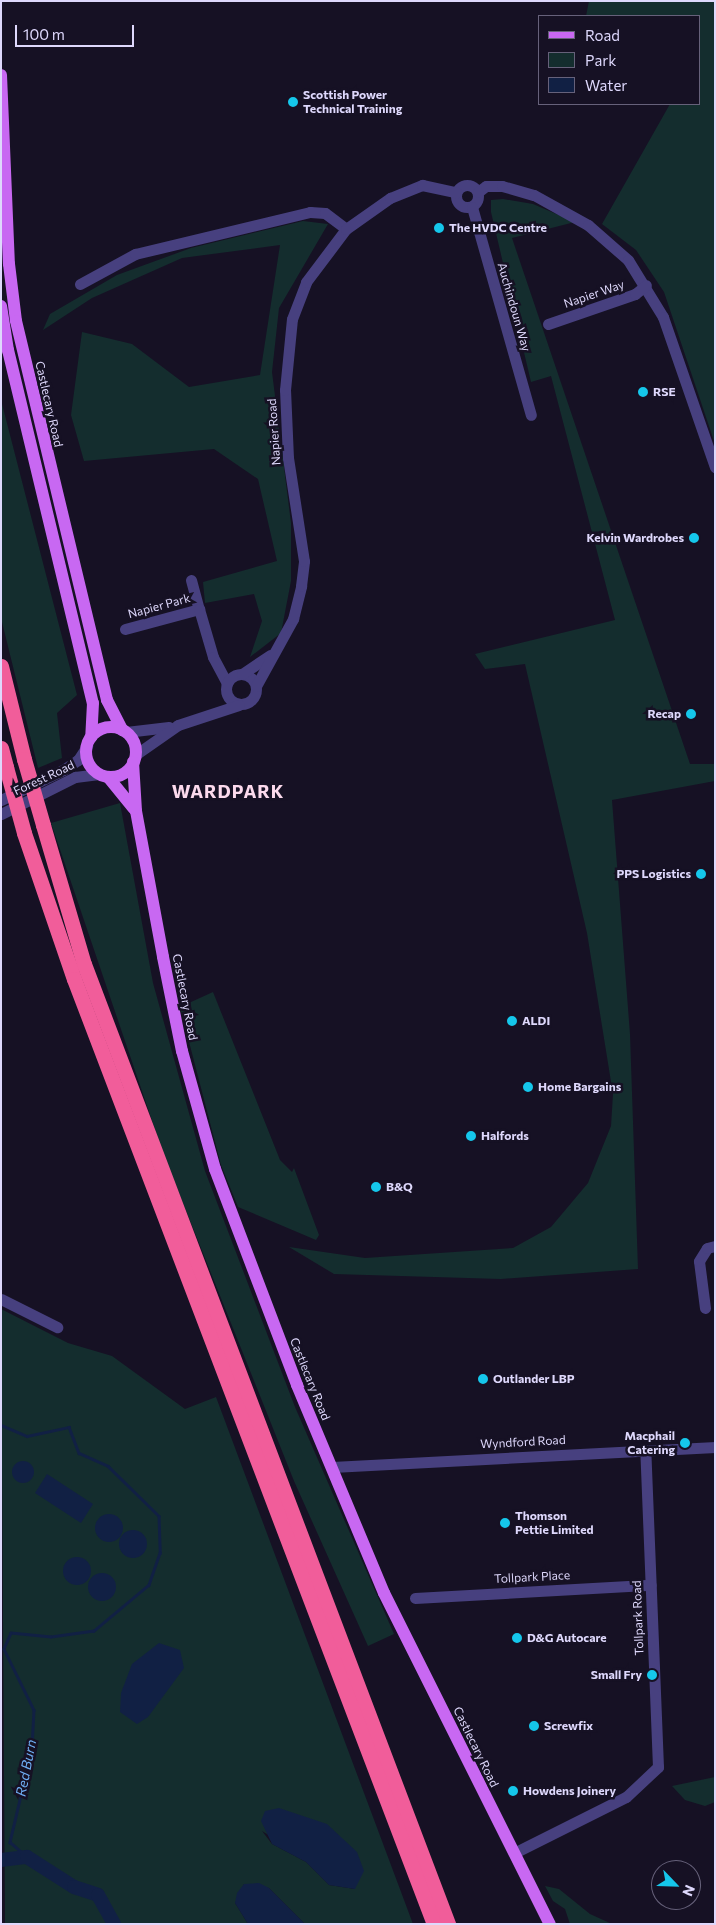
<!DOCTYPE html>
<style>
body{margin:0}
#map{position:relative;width:716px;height:1925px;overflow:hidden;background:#161124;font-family:Commissioner,sans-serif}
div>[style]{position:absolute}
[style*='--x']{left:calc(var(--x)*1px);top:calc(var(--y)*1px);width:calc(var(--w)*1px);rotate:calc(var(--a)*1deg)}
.green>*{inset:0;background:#142d2e}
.water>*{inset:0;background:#112044}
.round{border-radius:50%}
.stream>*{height:2.5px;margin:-1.25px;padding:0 1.25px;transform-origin:1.25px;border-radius:1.25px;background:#112044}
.river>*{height:14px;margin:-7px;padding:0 7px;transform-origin:7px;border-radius:7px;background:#112044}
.minor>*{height:11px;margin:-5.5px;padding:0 5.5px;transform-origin:5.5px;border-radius:5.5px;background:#47407f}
.minor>.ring{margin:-5.5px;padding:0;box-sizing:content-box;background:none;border:11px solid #47407f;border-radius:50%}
.major>*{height:12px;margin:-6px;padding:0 6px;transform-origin:6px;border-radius:6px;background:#c868f2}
.major>.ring{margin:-6px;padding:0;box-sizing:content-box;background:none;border:12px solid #c868f2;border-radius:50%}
.highway>*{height:15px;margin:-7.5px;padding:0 7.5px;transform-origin:7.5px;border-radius:7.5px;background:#f15d9a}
.highway-bridge>*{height:15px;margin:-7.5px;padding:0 7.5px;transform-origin:7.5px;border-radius:7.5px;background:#f15d9a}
.dots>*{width:14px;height:14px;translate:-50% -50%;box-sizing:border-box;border:2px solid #161124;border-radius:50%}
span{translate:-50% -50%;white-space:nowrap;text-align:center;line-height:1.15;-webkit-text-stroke:5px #161124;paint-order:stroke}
.poi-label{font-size:12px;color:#ded8fc;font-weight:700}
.left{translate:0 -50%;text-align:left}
.right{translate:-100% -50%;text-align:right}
.street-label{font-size:12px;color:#ded8fc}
.water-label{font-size:14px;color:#6fadf3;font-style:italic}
.district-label{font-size:18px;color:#fcdaed;font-weight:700;letter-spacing:1px}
.frame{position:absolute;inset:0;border:2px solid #ded8fc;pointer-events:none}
.legend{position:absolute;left:538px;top:15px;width:162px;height:90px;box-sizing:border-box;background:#161124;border:1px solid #66617a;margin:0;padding:6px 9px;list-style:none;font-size:15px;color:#ded8fc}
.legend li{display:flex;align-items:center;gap:10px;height:25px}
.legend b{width:25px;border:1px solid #66617a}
.north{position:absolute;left:651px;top:1860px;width:50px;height:50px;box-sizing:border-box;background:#161124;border:1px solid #66617a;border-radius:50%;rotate:114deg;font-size:14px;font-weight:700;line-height:20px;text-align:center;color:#ded8fc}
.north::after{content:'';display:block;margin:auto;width:18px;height:22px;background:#15c7eb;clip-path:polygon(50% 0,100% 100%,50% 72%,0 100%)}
.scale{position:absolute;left:15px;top:25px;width:119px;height:22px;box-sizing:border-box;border:2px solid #ded8fc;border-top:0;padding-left:6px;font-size:15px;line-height:18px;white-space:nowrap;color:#ded8fc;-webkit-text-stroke:4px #161124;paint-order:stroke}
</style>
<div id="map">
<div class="green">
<div style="clip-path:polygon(589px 1px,715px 1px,715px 444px,664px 292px,636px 250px,602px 224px,670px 104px,700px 104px,700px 16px,586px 16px)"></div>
<div style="clip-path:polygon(503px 199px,533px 204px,575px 222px,512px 238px,690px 764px,715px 764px,715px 781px,612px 800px,630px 1034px,638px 1269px,501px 1279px,334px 1274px,289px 1247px,365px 1258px,513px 1248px,551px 1227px,588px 1183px,611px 1126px,613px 1094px,587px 933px,525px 664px,485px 669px,475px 654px,615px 620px,551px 376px,531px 382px,491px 212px,491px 200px)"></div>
<div style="clip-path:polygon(303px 221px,328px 224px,279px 308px,272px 372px,291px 523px,291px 581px,281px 633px,250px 657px,262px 621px,254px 594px,205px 603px,203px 582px,277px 561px,258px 479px,214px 449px,84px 461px,71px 415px,82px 332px,132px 344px,189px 387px,260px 375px,280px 245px,182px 258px,92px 298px,43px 330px,50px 314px,117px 275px,191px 248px)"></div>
<div style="clip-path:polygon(1px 400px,77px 695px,57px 713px,62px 758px,38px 768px,1px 618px)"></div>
<div style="clip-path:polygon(120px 803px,153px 983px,205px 1171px,295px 1407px,394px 1634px,368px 1646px,294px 1481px,163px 1153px,51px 823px)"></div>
<div style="clip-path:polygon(213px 992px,280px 1160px,292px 1172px,294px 1168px,319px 1235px,316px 1240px,238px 1207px,221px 1165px,180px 1007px)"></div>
<div style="clip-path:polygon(evenodd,1px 1309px,68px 1343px,112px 1356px,185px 1409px,216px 1397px,413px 1924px,305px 1924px,269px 1888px,244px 1884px,235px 1903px,248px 1924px,5px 1924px,1px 1309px,262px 1831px,355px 1889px,329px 1885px,306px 1862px,272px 1844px,262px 1831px)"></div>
<div style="clip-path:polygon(715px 1777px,715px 1802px,705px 1806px,685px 1800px,672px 1786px)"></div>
<div style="clip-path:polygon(545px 1886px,559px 1889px,590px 1914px,612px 1924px,570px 1924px,565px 1909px,553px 1901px)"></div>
</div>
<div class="water">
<div class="round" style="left:12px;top:1461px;width:22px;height:22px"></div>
<div style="clip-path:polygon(47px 1474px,93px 1504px,81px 1523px,35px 1493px)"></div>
<div class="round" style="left:95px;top:1514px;width:28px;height:28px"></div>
<div class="round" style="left:119px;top:1530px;width:28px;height:28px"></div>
<div class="round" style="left:63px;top:1557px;width:28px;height:28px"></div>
<div class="round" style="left:88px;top:1573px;width:28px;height:28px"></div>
<div style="clip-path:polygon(159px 1643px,180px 1650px,184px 1668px,148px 1717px,137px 1724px,120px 1712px,121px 1693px,132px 1664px)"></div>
<div style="clip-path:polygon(279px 1808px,327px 1824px,357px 1852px,364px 1871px,355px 1889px,329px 1885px,306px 1862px,272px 1844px,261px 1821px,265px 1811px)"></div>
<div style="clip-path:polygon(259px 1883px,269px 1888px,305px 1924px,248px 1924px,235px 1903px,237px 1893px,244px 1884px)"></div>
</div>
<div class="stream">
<div style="--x:1;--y:1425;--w:28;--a:23"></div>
<div style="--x:27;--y:1436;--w:43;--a:-12.1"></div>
<div style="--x:69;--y:1427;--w:28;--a:69"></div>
<div style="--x:79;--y:1453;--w:32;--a:24"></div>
<div style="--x:108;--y:1466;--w:71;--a:44.4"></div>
<div style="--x:159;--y:1516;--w:37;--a:88"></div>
<div style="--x:160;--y:1553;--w:34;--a:109"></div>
<div style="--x:149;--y:1585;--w:72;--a:140.1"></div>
<div style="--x:94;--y:1631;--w:43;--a:172.1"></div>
<div style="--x:51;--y:1637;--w:40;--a:-174.3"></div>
<div style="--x:11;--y:1633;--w:17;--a:114"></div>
<div style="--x:4;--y:1649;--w:68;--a:63.8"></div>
<div style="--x:34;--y:1710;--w:39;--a:93"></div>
<div style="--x:32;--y:1749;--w:96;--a:103.3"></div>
<div style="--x:10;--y:1842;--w:23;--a:41"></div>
</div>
<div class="river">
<div style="--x:1;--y:1860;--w:26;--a:-7"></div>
<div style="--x:27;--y:1857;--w:56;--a:32.6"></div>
<div style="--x:74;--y:1887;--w:25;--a:18"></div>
<div style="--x:98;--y:1895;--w:33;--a:61"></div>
</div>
<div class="minor">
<div class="ring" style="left:456px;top:185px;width:11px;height:11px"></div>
<div style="--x:478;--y:192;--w:10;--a:-37"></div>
<div style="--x:486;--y:186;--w:16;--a:0"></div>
<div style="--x:502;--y:186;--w:33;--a:16"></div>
<div style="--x:534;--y:195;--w:62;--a:29.1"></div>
<div style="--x:588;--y:225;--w:53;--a:41.2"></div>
<div style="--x:628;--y:260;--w:67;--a:58.4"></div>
<div style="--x:663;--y:317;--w:159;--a:70.9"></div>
<div style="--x:472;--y:207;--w:216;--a:74.2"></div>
<div style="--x:80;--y:284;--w:63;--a:-28.6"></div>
<div style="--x:135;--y:254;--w:180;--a:-13.5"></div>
<div style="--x:310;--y:212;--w:15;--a:4"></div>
<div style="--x:325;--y:213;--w:26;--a:37"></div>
<div style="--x:548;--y:324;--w:92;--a:-19"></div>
<div style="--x:635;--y:294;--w:14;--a:-39"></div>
<div style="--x:191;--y:580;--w:30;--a:75"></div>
<div style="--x:125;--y:629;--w:77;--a:-15.1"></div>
<div style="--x:199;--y:609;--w:50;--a:73.7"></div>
<div style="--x:213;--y:657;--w:30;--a:62"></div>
<div class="ring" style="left:226px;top:674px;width:19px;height:19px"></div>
<div style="--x:242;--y:674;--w:34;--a:-34"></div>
<div style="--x:256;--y:686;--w:77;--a:-61.1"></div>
<div style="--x:293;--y:619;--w:34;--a:-76"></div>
<div style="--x:301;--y:586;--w:25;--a:-83"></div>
<div style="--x:304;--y:561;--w:104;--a:-98.8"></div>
<div style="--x:288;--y:458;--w:68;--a:-92.5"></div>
<div style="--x:285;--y:390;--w:71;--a:-84.4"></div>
<div style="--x:292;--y:319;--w:40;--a:-69"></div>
<div style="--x:306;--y:282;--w:66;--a:-53"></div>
<div style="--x:346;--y:229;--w:54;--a:-35.2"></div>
<div style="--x:390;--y:198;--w:35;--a:-22"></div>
<div style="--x:422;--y:185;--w:35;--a:12"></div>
<div style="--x:126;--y:732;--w:43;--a:-6.6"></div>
<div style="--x:135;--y:755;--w:52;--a:-34.9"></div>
<div style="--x:178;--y:725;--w:64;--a:-18.2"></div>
<div style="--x:1;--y:800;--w:69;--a:-25.8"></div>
<div style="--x:63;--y:770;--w:18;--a:-34"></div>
<div style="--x:78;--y:760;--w:17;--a:-57"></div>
<div style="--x:1;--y:814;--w:83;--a:-26.6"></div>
<div style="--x:75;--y:777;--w:24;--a:-7"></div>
<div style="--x:1;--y:1299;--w:63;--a:26.6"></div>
<div style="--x:705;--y:1308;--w:47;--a:-97.3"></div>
<div style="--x:699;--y:1261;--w:15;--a:-58"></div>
<div style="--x:707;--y:1248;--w:8;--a:-14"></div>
<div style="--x:332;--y:1467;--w:384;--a:-3"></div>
<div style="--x:415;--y:1598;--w:236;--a:-3.2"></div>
<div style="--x:514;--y:1853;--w:125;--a:-26.6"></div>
<div style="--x:626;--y:1797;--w:44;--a:-43.2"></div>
<div style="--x:658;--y:1767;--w:317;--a:-92.3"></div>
</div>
<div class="major">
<div style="--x:1;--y:75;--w:189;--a:87.6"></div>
<div style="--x:9;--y:264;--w:57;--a:83"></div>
<div style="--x:16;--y:321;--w:390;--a:76.5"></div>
<div style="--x:107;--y:700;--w:34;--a:63"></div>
<div style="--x:1;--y:306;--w:45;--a:81"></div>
<div style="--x:8;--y:350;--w:363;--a:76.5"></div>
<div style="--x:93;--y:703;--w:34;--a:93"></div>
<div class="ring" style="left:86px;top:727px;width:38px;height:38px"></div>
<div style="--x:133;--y:762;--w:49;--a:86.5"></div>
<div style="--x:136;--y:811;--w:148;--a:79.5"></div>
<div style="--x:163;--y:957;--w:96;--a:78.6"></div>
<div style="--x:182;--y:1051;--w:123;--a:74.4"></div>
<div style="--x:215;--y:1169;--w:231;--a:69.2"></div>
<div style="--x:297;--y:1385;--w:225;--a:67.3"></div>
<div style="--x:384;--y:1593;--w:370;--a:63.4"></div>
<div style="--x:108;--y:777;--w:41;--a:50.9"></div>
</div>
<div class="highway">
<div style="--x:1;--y:666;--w:96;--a:76.1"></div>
<div style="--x:1;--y:748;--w:20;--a:75"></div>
<div style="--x:43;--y:825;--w:145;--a:73.6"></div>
<div style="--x:84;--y:964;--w:1027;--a:69.23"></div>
<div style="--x:24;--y:833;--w:154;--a:71.1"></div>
<div style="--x:74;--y:979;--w:1011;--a:69.15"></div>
</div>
<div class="highway-bridge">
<div style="--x:24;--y:759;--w:69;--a:73.9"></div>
<div style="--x:6;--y:767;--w:68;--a:74.7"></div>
</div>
<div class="dots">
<div style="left:293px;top:102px;background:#15c7eb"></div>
<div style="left:439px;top:228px;background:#15c7eb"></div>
<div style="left:643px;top:392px;background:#15c7eb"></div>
<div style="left:694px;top:538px;background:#15c7eb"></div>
<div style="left:691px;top:714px;background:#15c7eb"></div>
<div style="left:701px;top:874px;background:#15c7eb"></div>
<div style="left:512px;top:1021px;background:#15c7eb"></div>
<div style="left:528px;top:1087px;background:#15c7eb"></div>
<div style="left:471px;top:1136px;background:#15c7eb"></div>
<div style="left:376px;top:1187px;background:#15c7eb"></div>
<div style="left:483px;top:1379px;background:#15c7eb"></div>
<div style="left:685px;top:1443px;background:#15c7eb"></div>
<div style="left:505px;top:1523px;background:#15c7eb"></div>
<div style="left:517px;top:1638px;background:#15c7eb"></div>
<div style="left:652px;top:1675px;background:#15c7eb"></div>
<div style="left:534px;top:1726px;background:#15c7eb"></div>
<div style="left:513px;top:1791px;background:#15c7eb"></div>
</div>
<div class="poi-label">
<span class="left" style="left:303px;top:102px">Scottish Power<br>Technical Training</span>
<span class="left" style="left:449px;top:228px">The HVDC Centre</span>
<span class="left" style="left:653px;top:392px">RSE</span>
<span class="right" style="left:684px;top:538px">Kelvin Wardrobes</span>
<span class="right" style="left:681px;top:714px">Recap</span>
<span class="right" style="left:691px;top:874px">PPS Logistics</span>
<span class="left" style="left:522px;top:1021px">ALDI</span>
<span class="left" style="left:538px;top:1087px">Home Bargains</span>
<span class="left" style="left:481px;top:1136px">Halfords</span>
<span class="left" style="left:386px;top:1187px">B&amp;Q</span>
<span class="left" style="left:493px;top:1379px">Outlander LBP</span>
<span class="right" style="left:675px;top:1443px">Macphail<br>Catering</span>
<span class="left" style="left:515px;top:1523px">Thomson<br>Pettie Limited</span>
<span class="left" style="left:527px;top:1638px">D&amp;G Autocare</span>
<span class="right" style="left:642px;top:1675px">Small Fry</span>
<span class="left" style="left:544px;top:1726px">Screwfix</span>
<span class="left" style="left:523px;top:1791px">Howdens Joinery</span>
</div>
<div class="street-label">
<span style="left:594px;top:294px;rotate:-19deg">Napier Way</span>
<span style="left:514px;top:307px;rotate:74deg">Auchindoun Way</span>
<span style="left:49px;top:404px;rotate:77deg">Castlecary Road</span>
<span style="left:274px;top:432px;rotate:-94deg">Napier Road</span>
<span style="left:159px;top:606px;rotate:-15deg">Napier Park</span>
<span style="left:44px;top:778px;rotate:-25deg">Forest Road</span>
<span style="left:185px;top:997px;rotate:79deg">Castlecary Road</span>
<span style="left:310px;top:1379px;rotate:68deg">Castlecary Road</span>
<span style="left:523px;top:1442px;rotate:-3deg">Wyndford Road</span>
<span style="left:532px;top:1577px;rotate:-3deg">Tollpark Place</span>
<span style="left:638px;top:1618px;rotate:-92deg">Tollpark Road</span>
<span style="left:476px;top:1747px;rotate:64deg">Castlecary Road</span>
</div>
<div class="water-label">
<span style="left:26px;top:1768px;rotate:-79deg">Red Burn</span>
</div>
<div class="district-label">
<span style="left:228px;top:791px">WARDPARK</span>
</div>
<div class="frame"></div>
<ul class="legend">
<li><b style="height:6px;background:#c868f2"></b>Road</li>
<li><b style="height:14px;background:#142d2e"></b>Park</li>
<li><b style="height:14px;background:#112044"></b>Water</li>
</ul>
<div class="north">N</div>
<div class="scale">100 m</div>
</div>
